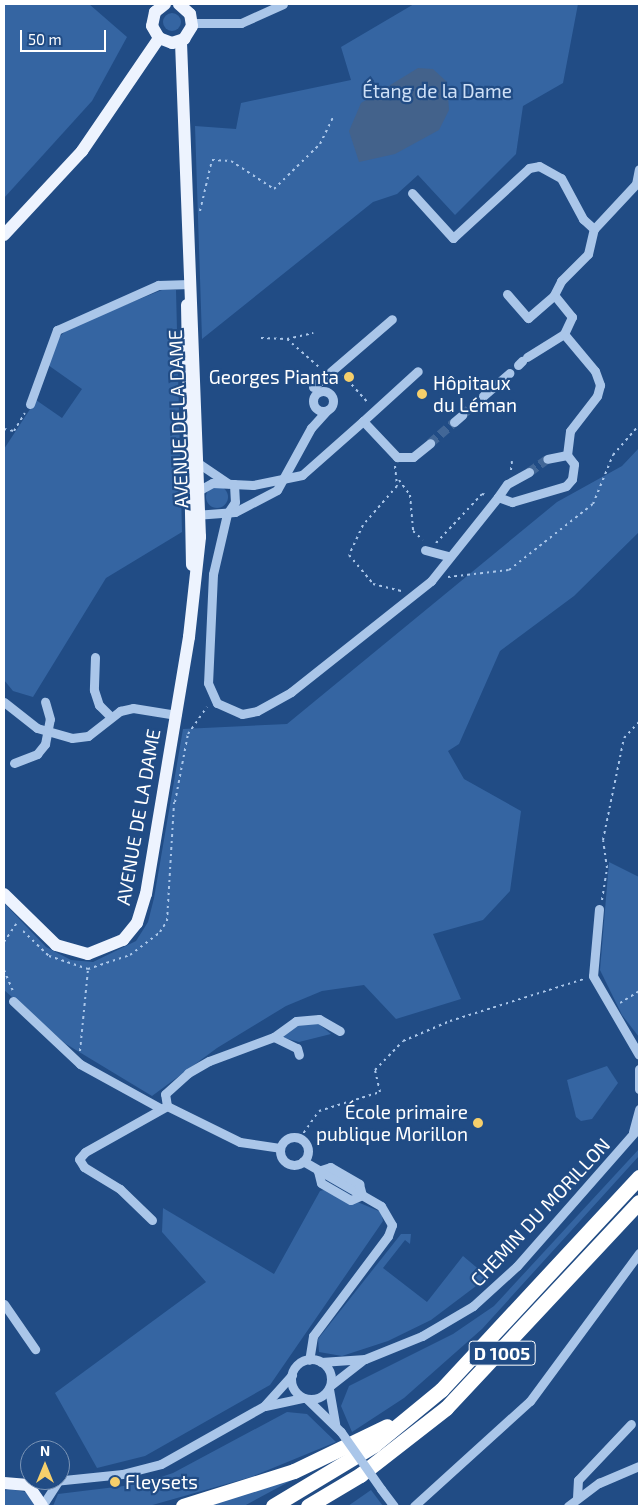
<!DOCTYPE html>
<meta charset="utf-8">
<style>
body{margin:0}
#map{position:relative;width:643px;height:1510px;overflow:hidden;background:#214c85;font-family:"Exo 2",sans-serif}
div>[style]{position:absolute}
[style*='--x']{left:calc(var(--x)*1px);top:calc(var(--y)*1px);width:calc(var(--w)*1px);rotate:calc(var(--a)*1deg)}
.green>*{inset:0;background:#3565a2}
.round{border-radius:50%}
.water>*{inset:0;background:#43628b}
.minor-tunnel>*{height:9px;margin-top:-4.5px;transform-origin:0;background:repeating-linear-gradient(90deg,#426797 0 9px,transparent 0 13.5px)}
.path>*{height:2px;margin-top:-1px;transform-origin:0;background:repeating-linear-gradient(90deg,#aac6e9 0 2.5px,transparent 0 6.5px)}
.minor>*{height:9px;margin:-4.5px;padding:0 4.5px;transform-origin:4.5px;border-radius:4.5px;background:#aac6e9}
.minor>.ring{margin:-4.5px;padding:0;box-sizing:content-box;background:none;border:9px solid #aac6e9;border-radius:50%}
.major>*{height:12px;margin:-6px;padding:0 6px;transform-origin:6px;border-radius:6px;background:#edf3fe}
.highway>*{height:15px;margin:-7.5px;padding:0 7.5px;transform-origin:7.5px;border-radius:7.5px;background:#fff}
.minor-bridge>*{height:9px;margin:-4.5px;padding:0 4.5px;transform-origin:4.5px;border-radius:4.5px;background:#aac6e9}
.dots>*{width:14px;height:14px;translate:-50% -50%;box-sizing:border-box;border:2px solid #214c85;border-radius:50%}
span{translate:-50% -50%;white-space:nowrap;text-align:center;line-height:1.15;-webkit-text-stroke:4.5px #214c85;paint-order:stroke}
.shield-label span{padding:1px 4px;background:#214c85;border:1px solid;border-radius:4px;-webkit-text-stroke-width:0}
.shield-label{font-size:18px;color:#fff;font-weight:700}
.park-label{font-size:19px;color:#cee0f7}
.poi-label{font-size:19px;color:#fff}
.right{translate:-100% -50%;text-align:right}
.left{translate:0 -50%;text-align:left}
.street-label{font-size:19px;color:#fff}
.frame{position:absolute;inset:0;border:5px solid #fff;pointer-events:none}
.north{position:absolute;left:20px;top:1440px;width:50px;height:50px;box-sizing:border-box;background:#214c85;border:1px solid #7a94b6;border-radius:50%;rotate:0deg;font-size:14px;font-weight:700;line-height:20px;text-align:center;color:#fff}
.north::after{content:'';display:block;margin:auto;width:18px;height:22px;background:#f6cf6b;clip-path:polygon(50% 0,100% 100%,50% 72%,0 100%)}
.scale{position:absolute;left:20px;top:30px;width:86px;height:22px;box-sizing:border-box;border:2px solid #fff;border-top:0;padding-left:6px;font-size:15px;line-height:18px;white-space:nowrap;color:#fff;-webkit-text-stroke:4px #214c85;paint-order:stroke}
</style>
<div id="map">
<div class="green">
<div style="clip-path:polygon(4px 4px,89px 4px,127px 37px,92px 101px,4px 198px)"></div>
<div style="clip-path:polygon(414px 4px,578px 4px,563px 83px,523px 106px,516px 154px,455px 215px,418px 175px,397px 194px,373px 202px,202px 339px,195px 126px,236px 129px,241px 103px,351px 80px,341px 47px)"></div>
<div class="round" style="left:163px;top:13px;width:18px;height:18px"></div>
<div style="clip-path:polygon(162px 290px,176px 290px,182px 532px,106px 578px,33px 697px,13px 691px,4px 680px,4px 449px,36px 400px,62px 418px,82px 389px,48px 365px,56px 341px,68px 328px)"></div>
<div style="clip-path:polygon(639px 448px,639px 532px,574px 596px,500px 651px,459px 744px,448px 751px,464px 779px,521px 811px,510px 891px,483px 920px,433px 934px,461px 999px,396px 1019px,364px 985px,322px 991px,286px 1006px,217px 1048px,152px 1096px,66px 1044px,4px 990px,4px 903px,46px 947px,71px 960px,93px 962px,136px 941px,148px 922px,154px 898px,183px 729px,287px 724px,557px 502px,622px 466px)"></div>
<div class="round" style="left:206px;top:486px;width:22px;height:22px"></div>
<div style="clip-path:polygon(609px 862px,639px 877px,639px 1037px,622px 1015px,600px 970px)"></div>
<div style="clip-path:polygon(315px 1021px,331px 1034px,299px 1042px,281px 1037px,289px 1027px)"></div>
<div style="clip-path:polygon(607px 1066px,618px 1083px,592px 1119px,581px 1121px,576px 1117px,567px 1080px)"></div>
<div style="clip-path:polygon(639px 1149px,639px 1156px,482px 1329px,404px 1398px,352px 1432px,341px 1406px,349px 1386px,453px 1334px,494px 1306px)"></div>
<div style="clip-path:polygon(327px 1189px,381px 1212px,383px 1221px,270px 1385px,145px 1456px,97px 1468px,55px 1393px,206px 1282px,162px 1232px,163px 1208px,274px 1274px,320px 1191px)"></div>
<div style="clip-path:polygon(401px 1234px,411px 1234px,410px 1244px,405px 1240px,383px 1268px,427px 1302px,463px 1256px,488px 1277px,431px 1320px,388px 1341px,342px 1356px,319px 1352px,318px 1339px)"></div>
<div style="clip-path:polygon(287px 1412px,307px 1414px,336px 1442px,251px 1477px,149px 1506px,53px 1506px,58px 1494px,140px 1484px,173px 1473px)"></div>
<div style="clip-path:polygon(309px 1471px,244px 1506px,205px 1506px,269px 1487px)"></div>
<div style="clip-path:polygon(9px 1489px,26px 1492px,35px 1506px,4px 1506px,4px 1491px)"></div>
<div style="clip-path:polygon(371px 1490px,383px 1506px,348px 1506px)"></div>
</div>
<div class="water">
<div style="clip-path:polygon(418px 68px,433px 69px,447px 82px,449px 110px,439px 130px,395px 154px,359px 162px,349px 131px,361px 103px)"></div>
</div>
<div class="minor-tunnel">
<div style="--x:462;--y:415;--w:28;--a:-42"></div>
<div style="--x:430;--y:443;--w:32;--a:-41"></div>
<div style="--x:529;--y:472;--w:22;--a:-36"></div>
</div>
<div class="path">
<div style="--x:200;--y:211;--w:52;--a:-76.8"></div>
<div style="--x:212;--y:160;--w:19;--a:3"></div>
<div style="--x:231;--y:161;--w:51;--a:33.1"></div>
<div style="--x:274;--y:189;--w:64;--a:-44.4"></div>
<div style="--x:320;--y:144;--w:30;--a:-64"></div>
<div style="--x:261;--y:338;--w:26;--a:2"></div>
<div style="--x:287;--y:339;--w:44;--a:41.3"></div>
<div style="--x:287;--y:339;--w:27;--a:-13"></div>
<div style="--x:343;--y:375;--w:38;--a:48"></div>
<div style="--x:4;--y:429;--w:10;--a:11"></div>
<div style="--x:14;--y:431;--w:21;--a:-59"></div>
<div style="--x:395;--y:466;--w:20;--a:84"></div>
<div style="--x:397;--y:486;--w:52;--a:131.1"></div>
<div style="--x:363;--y:525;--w:33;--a:115"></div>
<div style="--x:349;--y:555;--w:38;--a:50"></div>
<div style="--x:373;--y:584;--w:29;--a:14"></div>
<div style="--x:511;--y:470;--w:9;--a:-84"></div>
<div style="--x:399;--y:480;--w:19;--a:54"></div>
<div style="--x:410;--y:495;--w:36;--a:85"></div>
<div style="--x:413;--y:531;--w:13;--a:42"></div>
<div style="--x:436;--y:543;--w:67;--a:-46.8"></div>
<div style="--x:482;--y:494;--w:5;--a:11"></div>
<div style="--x:448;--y:577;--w:61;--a:-6.5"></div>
<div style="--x:509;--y:570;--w:107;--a:-38.2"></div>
<div style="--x:593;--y:504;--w:53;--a:-67.8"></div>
<div style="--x:613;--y:455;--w:40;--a:-49"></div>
<div style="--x:175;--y:802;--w:69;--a:-79.2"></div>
<div style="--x:188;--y:734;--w:33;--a:-55"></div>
<div style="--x:602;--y:900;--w:32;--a:-81"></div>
<div style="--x:607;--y:868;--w:28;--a:-98"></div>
<div style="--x:603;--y:840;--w:104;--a:-78.4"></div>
<div style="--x:624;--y:738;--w:22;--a:-47"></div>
<div style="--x:23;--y:931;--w:36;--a:44"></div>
<div style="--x:49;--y:956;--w:41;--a:18.4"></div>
<div style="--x:4;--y:942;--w:22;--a:-56"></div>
<div style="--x:4;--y:970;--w:23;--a:67"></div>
<div style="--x:620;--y:1003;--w:22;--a:-32"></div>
<div style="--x:80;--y:1051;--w:82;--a:-84.4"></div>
<div style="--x:88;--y:969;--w:44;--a:-18.4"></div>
<div style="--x:130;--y:955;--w:38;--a:-37"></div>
<div style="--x:160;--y:932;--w:13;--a:-58"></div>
<div style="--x:167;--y:921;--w:119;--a:-86.6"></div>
<div style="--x:300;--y:1138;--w:33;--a:-55"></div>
<div style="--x:319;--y:1111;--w:64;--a:-17.3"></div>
<div style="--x:380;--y:1092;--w:23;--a:-103"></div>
<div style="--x:375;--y:1070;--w:40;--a:-46"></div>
<div style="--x:403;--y:1041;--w:51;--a:-23.1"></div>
<div style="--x:450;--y:1021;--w:140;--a:-17.4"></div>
</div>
<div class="minor">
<div style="--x:192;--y:23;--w:49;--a:0"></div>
<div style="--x:241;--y:23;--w:46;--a:-24.3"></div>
<div style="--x:412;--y:193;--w:61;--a:47.7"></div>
<div style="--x:453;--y:238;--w:103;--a:-42.6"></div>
<div style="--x:529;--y:168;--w:10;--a:-11"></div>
<div style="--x:539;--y:166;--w:25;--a:29"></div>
<div style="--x:561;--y:178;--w:47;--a:61.8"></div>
<div style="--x:583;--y:219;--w:15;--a:42"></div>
<div style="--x:507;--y:294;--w:32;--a:49"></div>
<div style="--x:528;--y:318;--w:35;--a:-41"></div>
<div style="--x:564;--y:334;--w:48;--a:50"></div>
<div style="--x:595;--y:371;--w:15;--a:70"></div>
<div style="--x:600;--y:385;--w:11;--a:105"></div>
<div style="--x:597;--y:396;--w:44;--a:127.6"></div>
<div style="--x:570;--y:431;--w:24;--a:97"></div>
<div style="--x:527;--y:357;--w:44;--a:-31.9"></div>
<div style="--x:564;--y:334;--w:19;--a:-65"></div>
<div style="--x:572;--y:317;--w:28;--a:-129"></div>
<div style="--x:554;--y:295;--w:16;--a:-63"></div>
<div style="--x:561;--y:281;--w:38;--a:-45"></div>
<div style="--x:588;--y:254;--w:26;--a:-77"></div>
<div style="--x:594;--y:229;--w:62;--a:-47"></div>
<div style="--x:636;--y:184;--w:15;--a:-79"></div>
<div style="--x:518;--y:365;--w:6;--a:-45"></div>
<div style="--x:313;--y:387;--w:104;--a:-40.7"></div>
<div class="ring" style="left:313px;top:391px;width:11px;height:11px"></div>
<div style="--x:483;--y:396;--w:35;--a:-41"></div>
<div style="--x:30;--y:404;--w:79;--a:-70"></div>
<div style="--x:57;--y:330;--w:111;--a:-24"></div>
<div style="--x:158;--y:285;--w:32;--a:-2"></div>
<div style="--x:363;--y:421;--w:74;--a:-42.3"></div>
<div style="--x:454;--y:422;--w:11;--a:-41"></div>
<div style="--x:198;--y:463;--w:36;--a:34"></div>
<div style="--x:529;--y:472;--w:25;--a:151"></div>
<div style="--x:507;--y:484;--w:16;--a:125"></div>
<div style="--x:498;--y:497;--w:15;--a:20"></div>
<div style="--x:512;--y:502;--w:56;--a:-16.5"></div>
<div style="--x:566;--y:486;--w:9;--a:-49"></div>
<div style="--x:572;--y:479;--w:15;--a:-82"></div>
<div style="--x:574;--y:464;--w:11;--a:-128"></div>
<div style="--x:567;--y:455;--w:20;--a:169"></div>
<div style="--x:234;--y:484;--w:18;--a:87"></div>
<div style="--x:235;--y:502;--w:14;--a:124"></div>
<div style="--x:227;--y:514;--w:62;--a:103.1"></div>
<div style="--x:213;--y:574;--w:109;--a:92.6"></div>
<div style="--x:208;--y:683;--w:22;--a:66"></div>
<div style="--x:217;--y:703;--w:27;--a:24"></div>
<div style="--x:242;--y:714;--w:15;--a:-11"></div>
<div style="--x:257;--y:711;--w:39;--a:-29"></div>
<div style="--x:291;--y:692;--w:179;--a:-38.4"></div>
<div style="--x:431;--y:581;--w:107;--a:-51.4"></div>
<div style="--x:196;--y:492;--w:18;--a:-29"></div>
<div style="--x:212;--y:483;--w:41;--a:2.8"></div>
<div style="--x:253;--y:485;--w:50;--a:-11.5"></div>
<div style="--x:302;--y:475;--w:81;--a:-41.5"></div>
<div style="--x:363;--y:421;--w:50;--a:46.6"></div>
<div style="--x:397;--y:457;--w:16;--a:0"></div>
<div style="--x:413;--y:457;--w:22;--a:-39"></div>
<div style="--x:195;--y:515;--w:40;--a:-4.3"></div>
<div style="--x:235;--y:512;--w:47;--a:-27.6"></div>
<div style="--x:277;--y:490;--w:71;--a:-61.3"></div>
<div style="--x:311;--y:428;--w:24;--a:-48"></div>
<div style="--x:425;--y:550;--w:24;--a:15"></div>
<div style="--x:95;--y:657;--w:33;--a:92"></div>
<div style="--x:94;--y:690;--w:16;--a:72"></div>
<div style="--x:99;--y:705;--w:17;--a:45"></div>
<div style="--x:4;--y:702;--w:42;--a:38.2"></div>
<div style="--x:37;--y:728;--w:36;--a:16"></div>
<div style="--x:72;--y:738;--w:16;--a:-7"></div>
<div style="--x:88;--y:736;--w:41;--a:-38"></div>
<div style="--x:120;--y:711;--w:13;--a:-13"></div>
<div style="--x:133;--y:708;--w:44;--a:9.2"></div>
<div style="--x:14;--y:763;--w:25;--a:-21"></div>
<div style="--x:37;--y:754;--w:13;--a:-51"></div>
<div style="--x:45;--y:744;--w:25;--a:-79"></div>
<div style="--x:50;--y:719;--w:18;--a:-106"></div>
<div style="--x:599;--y:909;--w:67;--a:95.1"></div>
<div style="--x:593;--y:976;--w:91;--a:59.8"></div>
<div style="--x:13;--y:1001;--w:92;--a:43.2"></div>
<div style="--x:80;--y:1064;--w:91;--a:28.8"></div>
<div style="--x:274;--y:1037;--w:25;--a:26"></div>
<div style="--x:297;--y:1048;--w:7;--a:74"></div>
<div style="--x:639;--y:1069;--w:20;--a:90"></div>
<div style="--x:167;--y:1106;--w:12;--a:-99"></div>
<div style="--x:165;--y:1094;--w:31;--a:-42"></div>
<div style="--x:188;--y:1073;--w:24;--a:-30"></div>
<div style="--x:209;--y:1061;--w:69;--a:-20.3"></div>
<div style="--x:274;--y:1037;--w:27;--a:-36"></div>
<div style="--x:296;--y:1021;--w:23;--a:-5"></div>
<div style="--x:319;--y:1019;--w:24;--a:30"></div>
<div style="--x:633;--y:1132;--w:24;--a:-75"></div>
<div class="ring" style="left:280px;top:1137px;width:19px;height:19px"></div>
<div style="--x:303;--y:1161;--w:90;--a:30"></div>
<div style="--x:381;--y:1206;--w:22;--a:60"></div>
<div style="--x:392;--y:1225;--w:12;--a:110"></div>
<div style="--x:388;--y:1236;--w:125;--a:126.9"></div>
<div style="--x:313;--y:1336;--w:24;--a:99"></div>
<div style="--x:318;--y:1171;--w:12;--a:76"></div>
<div style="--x:321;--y:1183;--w:34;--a:30"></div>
<div style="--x:351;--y:1200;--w:12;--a:-24"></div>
<div style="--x:318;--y:1171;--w:13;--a:-18"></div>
<div style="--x:330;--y:1167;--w:34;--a:30"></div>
<div style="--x:359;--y:1184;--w:11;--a:75"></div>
<div style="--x:152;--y:1220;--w:45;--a:-135.9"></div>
<div style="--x:120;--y:1189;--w:42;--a:-148.6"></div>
<div style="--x:84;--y:1167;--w:9;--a:-122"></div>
<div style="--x:79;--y:1159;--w:9;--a:-49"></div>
<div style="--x:85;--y:1152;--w:94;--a:-29.3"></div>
<div style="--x:167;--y:1106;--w:81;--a:26.3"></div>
<div style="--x:240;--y:1142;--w:40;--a:8.5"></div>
<div style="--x:4;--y:1304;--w:55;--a:55.4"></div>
<div class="ring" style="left:291px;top:1359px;width:31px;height:31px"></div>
<div style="--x:321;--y:1362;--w:44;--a:-3.9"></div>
<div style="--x:365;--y:1359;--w:61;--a:-22"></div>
<div style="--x:422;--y:1336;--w:59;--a:-30.5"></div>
<div style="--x:473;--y:1306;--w:59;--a:-42.3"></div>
<div style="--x:517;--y:1266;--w:185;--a:-48.7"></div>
<div style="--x:331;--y:1385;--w:41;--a:-38"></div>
<div style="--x:329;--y:1389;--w:36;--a:80"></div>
<div style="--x:307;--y:1399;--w:47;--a:44.1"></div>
<div style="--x:265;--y:1406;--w:39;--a:-12"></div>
<div style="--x:25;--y:1484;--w:98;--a:-5.9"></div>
<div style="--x:122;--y:1474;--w:40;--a:-14.4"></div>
<div style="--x:161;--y:1464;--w:118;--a:-29.4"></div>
<div style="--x:264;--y:1406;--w:42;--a:-47.9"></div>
<div style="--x:381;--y:1489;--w:21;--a:53"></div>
<div style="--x:577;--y:1498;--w:18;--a:-87"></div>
<div style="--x:578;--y:1480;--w:77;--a:-46.6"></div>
<div style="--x:42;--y:1506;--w:30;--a:-57"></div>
<div style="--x:414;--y:1506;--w:156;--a:-42.2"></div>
<div style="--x:530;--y:1401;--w:184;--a:-53.6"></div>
<div style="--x:568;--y:1506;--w:39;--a:-37"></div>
<div style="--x:599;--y:1483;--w:43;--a:-23"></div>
</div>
<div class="major">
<div style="--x:165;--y:4;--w:13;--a:141"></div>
<div style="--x:155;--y:12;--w:14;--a:102"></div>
<div style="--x:152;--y:26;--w:14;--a:60"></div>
<div style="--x:159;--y:38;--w:14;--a:21"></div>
<div style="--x:172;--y:43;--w:13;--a:-18"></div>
<div style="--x:184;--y:39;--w:15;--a:-58"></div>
<div style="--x:192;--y:26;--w:12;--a:-99"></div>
<div style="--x:190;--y:14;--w:15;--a:-138"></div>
<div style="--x:4;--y:235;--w:115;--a:-47.1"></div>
<div style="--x:82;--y:151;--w:137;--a:-55.7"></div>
<div style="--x:187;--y:305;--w:260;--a:88.9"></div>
<div style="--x:4;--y:894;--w:73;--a:44.4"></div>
<div style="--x:56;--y:945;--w:33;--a:16"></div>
<div style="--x:88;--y:954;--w:38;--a:-22"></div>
<div style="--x:123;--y:940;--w:22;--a:-51"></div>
<div style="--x:137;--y:923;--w:30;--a:-73"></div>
<div style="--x:146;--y:894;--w:261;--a:-80.5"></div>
<div style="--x:189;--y:637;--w:101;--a:-83.7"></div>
<div style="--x:200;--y:537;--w:496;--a:-92.2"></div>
<div style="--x:4;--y:1483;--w:24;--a:5"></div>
<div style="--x:28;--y:1485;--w:25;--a:56"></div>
</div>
<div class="highway">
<div style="--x:183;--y:1506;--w:116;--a:-17.5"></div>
<div style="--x:294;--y:1471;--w:103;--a:-25.8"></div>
<div style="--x:273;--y:1506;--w:118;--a:-31.1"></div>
<div style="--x:374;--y:1445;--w:87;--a:-39.4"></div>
<div style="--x:441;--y:1390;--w:291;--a:-47.1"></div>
<div style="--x:308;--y:1506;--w:61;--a:-30.8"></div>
<div style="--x:360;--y:1475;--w:109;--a:-37.9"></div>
<div style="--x:446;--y:1408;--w:282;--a:-46.9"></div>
</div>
<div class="minor-bridge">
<div style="--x:341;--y:1432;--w:70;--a:54.9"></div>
</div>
<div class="dots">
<div style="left:349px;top:377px;background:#f6cf6b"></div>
<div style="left:422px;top:394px;background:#f6cf6b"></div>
<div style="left:478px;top:1123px;background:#f6cf6b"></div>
<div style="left:115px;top:1482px;background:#f6cf6b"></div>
</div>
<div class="shield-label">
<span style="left:502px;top:1353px">D 1005</span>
</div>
<div class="park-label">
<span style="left:437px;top:91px">Étang de la Dame</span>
</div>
<div class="poi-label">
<span class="right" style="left:339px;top:377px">Georges Pianta</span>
<span class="left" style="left:433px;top:394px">Hôpitaux<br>du Léman</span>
<span class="right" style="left:468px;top:1123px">École primaire<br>publique Morillon</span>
<span class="left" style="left:125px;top:1482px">Fleysets</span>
</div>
<div class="street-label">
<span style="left:178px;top:419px;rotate:-92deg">AVENUE DE LA DAME</span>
<span style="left:138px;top:817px;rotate:-80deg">AVENUE DE LA DAME</span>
<span style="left:540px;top:1212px;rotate:-47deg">CHEMIN DU MORILLON</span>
</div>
<div class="frame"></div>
<div class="north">N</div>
<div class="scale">50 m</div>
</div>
